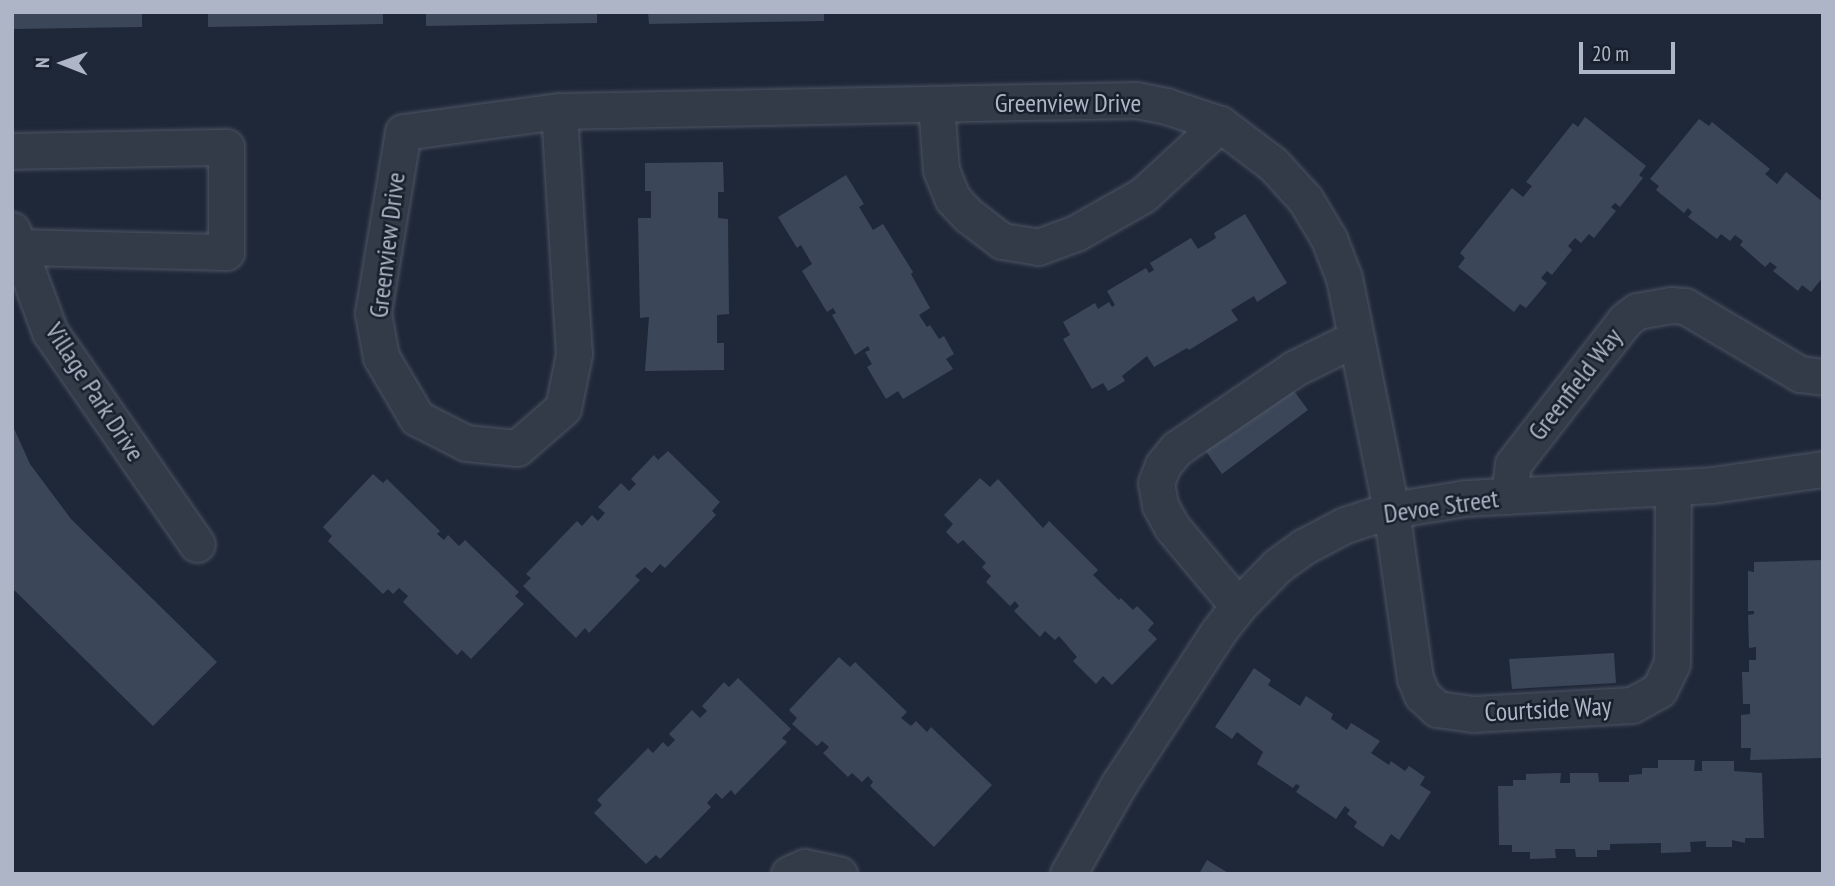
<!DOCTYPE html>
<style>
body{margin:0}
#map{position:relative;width:1835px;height:886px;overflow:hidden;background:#1f2838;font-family:"PT Sans Narrow",sans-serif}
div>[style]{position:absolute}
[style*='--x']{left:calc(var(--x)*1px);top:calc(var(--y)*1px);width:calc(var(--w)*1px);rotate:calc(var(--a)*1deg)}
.building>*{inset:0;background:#3b4659}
.roads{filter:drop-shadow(0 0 2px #4d5564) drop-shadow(0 0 2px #4d5564)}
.minor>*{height:35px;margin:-17.5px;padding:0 17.5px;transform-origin:17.5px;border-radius:17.5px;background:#333b49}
span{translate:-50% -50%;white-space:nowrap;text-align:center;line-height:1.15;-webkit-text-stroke:5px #18202d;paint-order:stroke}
.street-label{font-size:26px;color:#adb5c6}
.frame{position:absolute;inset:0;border:14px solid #adb5c6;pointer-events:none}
.north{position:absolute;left:28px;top:28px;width:70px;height:70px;-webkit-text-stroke:5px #18202d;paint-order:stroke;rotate:271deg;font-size:19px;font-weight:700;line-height:28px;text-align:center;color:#adb5c6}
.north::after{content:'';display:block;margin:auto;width:24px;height:32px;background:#adb5c6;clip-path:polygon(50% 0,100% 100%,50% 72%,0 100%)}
.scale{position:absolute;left:1579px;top:42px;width:96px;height:32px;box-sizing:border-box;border:4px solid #adb5c6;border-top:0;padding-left:9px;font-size:21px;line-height:24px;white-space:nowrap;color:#adb5c6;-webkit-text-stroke:5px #18202d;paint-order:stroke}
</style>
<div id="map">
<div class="building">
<div style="clip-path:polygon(12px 12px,142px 12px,142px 27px,12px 29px)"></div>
<div style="clip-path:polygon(208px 12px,383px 12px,383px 24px,208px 27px)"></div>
<div style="clip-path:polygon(426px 12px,597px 12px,597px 23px,426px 26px)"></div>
<div style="clip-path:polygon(648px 12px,824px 12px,824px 21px,649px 24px)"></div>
<div style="clip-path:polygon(1585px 117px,1646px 166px,1639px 175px,1643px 178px,1620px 207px,1615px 203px,1611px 207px,1616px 211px,1594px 238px,1589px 234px,1581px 243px,1575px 238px,1568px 246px,1572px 250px,1552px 275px,1547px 271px,1541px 278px,1547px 283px,1526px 308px,1520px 304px,1514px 312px,1458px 267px,1465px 258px,1460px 253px,1512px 188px,1523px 197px,1532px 186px,1526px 182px,1573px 123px,1578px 127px)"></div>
<div style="clip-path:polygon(1699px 119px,1709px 126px,1712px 122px,1770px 169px,1765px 174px,1777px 184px,1786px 172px,1823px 202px,1823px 277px,1811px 292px,1802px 285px,1798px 291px,1773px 271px,1777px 267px,1770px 262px,1765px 267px,1740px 245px,1743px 241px,1735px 235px,1730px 241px,1721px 234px,1717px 239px,1688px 217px,1692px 212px,1688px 208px,1684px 213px,1656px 190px,1659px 186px,1650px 179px)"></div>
<div style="clip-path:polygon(723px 162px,724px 192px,718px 192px,718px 218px,728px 219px,729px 314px,717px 315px,717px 343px,724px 343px,724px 370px,645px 371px,649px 317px,640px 318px,638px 218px,651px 218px,651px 191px,645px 191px,645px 163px)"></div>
<div style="clip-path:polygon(846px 175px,864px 204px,859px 207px,873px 230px,883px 224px,913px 272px,911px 274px,930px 308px,919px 315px,927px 327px,930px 325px,939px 339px,944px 336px,954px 354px,946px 359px,953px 369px,903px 399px,898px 391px,886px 399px,867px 367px,872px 364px,865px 352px,870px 350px,868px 346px,855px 355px,832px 315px,836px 313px,833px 308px,827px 312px,802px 271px,812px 264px,801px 245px,797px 248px,778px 217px)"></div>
<div style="clip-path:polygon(1245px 214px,1287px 283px,1257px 302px,1254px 296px,1231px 310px,1238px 320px,1189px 350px,1187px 348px,1154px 367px,1147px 356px,1122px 376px,1125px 381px,1108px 391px,1103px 383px,1092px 389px,1063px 339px,1070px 335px,1063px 322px,1095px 303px,1098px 309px,1109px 302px,1112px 307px,1115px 305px,1107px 291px,1146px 268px,1149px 273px,1154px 270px,1150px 263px,1191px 238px,1198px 249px,1216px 238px,1214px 233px)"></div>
<div style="clip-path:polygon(1291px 387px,1308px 410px,1222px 474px,1205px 450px)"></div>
<div style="clip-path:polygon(12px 424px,30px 464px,71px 519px,217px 662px,153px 726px,12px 588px)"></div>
<div style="clip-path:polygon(668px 451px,720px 502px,712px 511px,716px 515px,665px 568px,660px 564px,652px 573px,645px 567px,635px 576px,640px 580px,589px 633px,585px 628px,576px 638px,523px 586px,531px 578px,526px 574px,577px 521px,582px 526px,592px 515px,598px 521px,605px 513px,598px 507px,621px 483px,629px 491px,636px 484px,631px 479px,654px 455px,658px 460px)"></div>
<div style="clip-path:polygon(373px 474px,383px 483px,387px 479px,440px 531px,437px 534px,444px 540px,448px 535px,459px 546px,465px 540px,519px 592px,515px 596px,524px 604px,471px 659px,462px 650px,457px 655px,403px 602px,408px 596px,399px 588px,393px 594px,388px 589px,383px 594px,328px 541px,332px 536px,323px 527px)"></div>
<div style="clip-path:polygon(980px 478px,990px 487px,998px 479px,1043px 528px,1049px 521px,1098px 570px,1093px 575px,1119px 600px,1121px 598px,1133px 610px,1137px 606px,1154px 623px,1148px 630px,1157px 639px,1112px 685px,1103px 676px,1096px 684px,1073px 661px,1077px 657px,1059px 636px,1055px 640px,1045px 631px,1040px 637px,1014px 611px,1019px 606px,1015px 601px,1010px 606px,986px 582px,991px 576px,982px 567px,986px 563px,963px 540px,958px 544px,946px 532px,953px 524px,944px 515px)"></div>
<div style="clip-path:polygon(1823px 560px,1823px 758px,1750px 760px,1751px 748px,1741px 748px,1741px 715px,1750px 714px,1750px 704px,1743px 704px,1742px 672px,1749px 672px,1749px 660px,1756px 660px,1756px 647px,1749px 648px,1748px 615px,1754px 614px,1754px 611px,1748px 611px,1748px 571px,1754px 572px,1754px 562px)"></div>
<div style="clip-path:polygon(1614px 653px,1616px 683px,1512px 689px,1509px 659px)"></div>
<div style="clip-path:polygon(839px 657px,850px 667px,855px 662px,907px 712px,901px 718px,911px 726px,916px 721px,927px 732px,931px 727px,992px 785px,934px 847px,870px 786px,873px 782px,868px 776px,862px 782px,852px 773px,848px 777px,823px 753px,829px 747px,822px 741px,817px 746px,792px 724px,797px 718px,789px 710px)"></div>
<div style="clip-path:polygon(1254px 668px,1271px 680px,1268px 685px,1300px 706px,1306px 696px,1333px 714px,1331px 719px,1347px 730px,1351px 723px,1380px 741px,1371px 753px,1389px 765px,1391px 761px,1405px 771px,1409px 766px,1425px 777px,1420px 785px,1431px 792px,1399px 840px,1391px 834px,1383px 847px,1354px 827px,1357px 822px,1347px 814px,1350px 810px,1345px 806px,1336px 819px,1296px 792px,1300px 786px,1296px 784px,1293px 788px,1257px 764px,1263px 752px,1237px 732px,1232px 739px,1215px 727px)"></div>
<div style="clip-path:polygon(738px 678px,791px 729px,782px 738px,787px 742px,735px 795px,731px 790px,722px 799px,716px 793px,707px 803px,711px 807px,660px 859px,656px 855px,646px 864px,594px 813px,602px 805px,597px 800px,648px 748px,653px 753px,663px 742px,668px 747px,675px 740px,669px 734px,692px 710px,700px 718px,707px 711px,702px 706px,724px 682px,729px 687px)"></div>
<div style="clip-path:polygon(1658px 760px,1695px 760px,1694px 771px,1702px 771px,1702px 761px,1734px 761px,1734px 771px,1762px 773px,1764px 838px,1745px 838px,1745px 843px,1732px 840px,1732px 847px,1706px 847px,1706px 841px,1690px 842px,1691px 852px,1661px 853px,1661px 843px,1610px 844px,1610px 850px,1597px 850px,1597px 857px,1576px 857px,1575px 849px,1555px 849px,1556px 858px,1530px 859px,1530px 852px,1512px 852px,1512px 845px,1499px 845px,1498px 786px,1513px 786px,1513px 780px,1526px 780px,1526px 774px,1561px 773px,1560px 783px,1570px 783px,1570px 773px,1598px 773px,1599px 782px,1629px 782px,1629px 775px,1642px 774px,1642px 768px,1658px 768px)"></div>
<div style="clip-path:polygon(1207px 860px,1230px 874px,1199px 874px)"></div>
</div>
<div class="roads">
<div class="minor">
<div style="--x:936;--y:104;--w:66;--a:85.7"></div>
<div style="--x:941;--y:170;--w:31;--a:68"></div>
<div style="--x:953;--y:199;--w:22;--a:47"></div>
<div style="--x:968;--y:215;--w:43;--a:37.4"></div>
<div style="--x:1002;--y:241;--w:36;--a:9"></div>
<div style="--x:1038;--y:247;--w:40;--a:-20.2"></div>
<div style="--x:1076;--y:233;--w:77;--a:-29.6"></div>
<div style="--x:1143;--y:195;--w:105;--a:-42.7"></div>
<div style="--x:559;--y:111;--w:243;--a:86.5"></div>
<div style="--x:574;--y:354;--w:55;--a:101.5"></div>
<div style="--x:563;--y:408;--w:61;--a:139"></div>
<div style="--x:517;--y:448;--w:51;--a:-174.4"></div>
<div style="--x:466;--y:443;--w:55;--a:-153"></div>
<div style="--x:417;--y:418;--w:71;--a:-120.5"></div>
<div style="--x:381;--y:357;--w:45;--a:-100.3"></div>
<div style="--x:373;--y:313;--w:183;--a:-80.6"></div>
<div style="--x:403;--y:132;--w:157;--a:-7.7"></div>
<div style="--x:559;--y:111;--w:577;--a:-1.09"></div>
<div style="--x:1136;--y:100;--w:31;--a:11"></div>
<div style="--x:1166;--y:106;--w:57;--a:18.4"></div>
<div style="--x:1220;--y:124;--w:66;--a:37"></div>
<div style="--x:1273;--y:164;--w:47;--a:47.6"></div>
<div style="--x:1305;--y:199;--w:47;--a:59"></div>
<div style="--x:1329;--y:239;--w:42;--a:69"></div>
<div style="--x:1344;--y:278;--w:237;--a:78.5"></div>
<div style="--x:1391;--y:510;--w:170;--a:81.9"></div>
<div style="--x:1415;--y:678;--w:18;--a:68"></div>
<div style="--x:1422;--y:695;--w:21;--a:43"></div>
<div style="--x:1437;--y:709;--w:37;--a:8"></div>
<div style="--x:1474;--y:714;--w:158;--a:-3.3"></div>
<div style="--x:1632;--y:705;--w:31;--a:-29"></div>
<div style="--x:1659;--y:690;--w:30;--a:-64"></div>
<div style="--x:1672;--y:663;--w:175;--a:-89.7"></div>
<div style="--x:12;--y:151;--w:214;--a:-1.1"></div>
<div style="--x:226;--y:147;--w:105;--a:90"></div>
<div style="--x:226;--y:252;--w:207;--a:-178.6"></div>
<div style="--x:12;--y:230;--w:109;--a:69.6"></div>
<div style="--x:50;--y:332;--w:258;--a:55.3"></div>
<div style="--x:1509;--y:496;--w:32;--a:-83"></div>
<div style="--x:1513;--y:464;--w:182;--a:-52.1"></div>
<div style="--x:1625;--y:320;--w:15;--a:-37"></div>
<div style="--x:1637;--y:311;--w:35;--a:-10"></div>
<div style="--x:1671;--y:305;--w:14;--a:4"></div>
<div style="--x:1685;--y:306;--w:134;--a:30.6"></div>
<div style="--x:1800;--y:374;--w:23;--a:7"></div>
<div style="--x:1238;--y:606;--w:103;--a:-129.9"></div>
<div style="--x:1172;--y:527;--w:25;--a:-119"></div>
<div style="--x:1160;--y:505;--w:22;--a:-100"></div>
<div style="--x:1156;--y:483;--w:19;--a:-69"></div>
<div style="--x:1163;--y:465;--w:21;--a:-51"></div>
<div style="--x:1176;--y:449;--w:144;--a:-34.2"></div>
<div style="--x:1295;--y:368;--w:68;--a:-26.2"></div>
<div style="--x:789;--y:874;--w:17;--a:-24"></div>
<div style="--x:805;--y:867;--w:35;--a:12"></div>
<div style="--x:1068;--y:874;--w:103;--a:-60.5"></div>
<div style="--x:1119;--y:784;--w:181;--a:-56.9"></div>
<div style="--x:1218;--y:632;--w:33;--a:-52"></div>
<div style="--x:1238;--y:606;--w:56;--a:-45.7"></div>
<div style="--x:1277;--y:566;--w:34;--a:-36"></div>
<div style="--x:1305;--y:546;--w:45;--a:-27.7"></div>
<div style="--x:1345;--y:525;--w:48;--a:-18.1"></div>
<div style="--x:1391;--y:510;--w:76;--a:-9.1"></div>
<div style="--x:1466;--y:498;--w:246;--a:-3"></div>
<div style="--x:1712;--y:485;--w:112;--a:-8.2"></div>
</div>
</div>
<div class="street-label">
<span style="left:1068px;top:103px">Greenview Drive</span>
<span style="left:387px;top:245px;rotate:-83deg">Greenview Drive</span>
<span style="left:1575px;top:384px;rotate:-52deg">Greenfield Way</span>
<span style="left:95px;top:392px;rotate:57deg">Village Park Drive</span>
<span style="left:1441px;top:506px;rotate:-8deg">Devoe Street</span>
<span style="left:1548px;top:709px;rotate:-3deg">Courtside Way</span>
</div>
<div class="frame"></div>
<div class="north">N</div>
<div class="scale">20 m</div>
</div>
